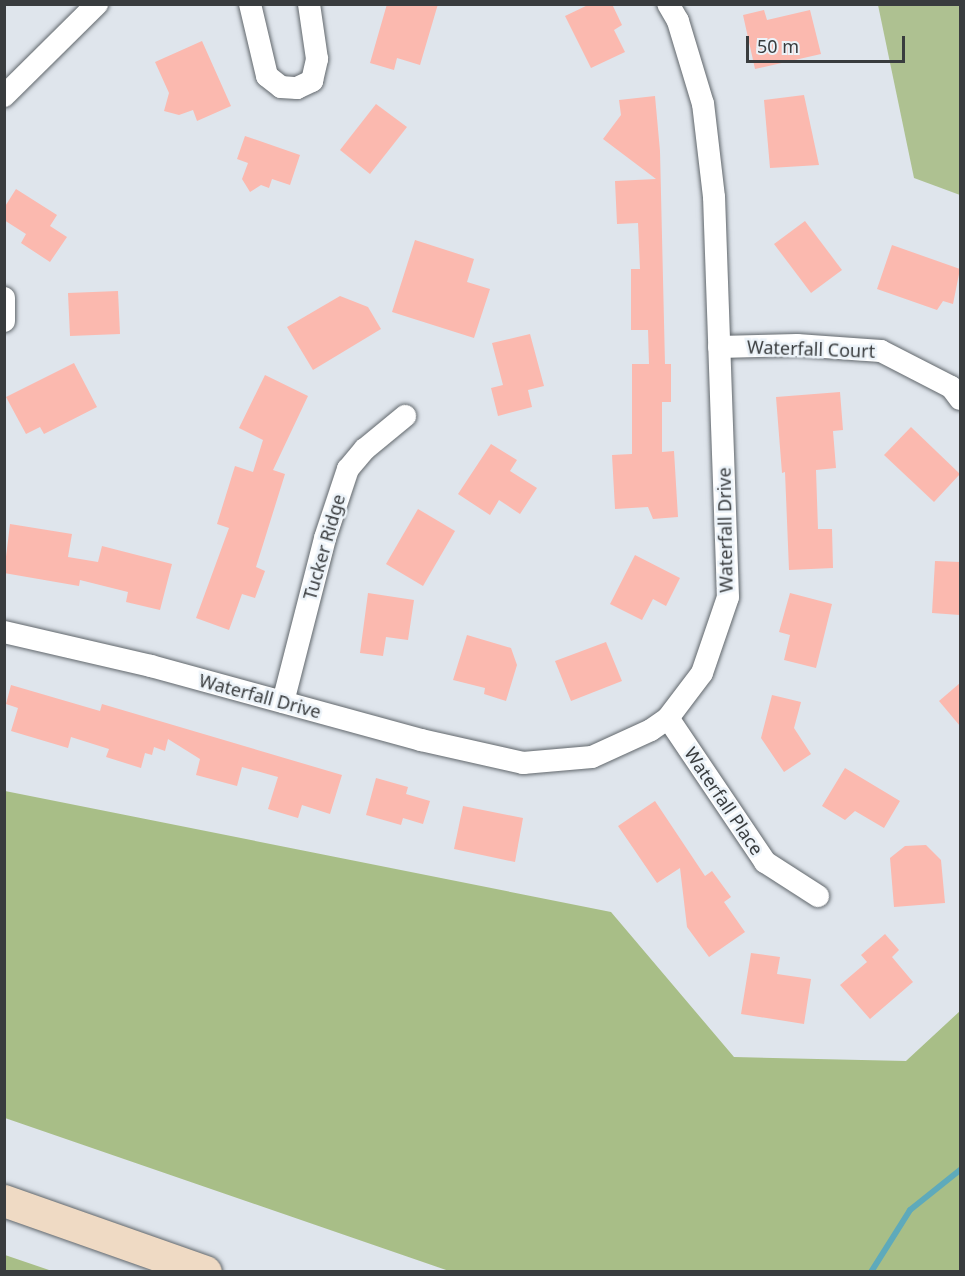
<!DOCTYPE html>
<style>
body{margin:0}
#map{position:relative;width:965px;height:1276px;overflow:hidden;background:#dfe5ec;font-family:"Noto Sans",sans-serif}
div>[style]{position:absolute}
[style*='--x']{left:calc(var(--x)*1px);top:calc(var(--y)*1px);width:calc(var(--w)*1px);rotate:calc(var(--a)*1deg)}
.green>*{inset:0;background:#aec191}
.forest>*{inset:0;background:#a8be87}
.stream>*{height:6px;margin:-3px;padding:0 3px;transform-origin:3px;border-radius:3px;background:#5eaabb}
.building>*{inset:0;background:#fbb9af}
.roads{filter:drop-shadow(0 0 2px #61676c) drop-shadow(0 0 2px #61676c)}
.minor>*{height:22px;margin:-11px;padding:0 11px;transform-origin:11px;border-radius:11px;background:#fff}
.secondary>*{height:32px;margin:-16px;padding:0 16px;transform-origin:16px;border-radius:16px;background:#efdac4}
span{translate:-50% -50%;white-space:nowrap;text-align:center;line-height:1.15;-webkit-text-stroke:5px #ecf3f9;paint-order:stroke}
.street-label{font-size:18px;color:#393c3e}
.frame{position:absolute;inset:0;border:6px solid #393c3e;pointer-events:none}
.scale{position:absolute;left:746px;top:36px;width:159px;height:27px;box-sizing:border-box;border:3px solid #393c3e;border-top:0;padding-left:8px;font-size:18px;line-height:21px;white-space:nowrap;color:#393c3e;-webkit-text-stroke:4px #ecf3f9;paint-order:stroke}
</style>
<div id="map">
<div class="green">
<div style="clip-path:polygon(878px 5px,960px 5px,960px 195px,914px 178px)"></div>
</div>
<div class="forest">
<div style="clip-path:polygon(5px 791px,611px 912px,734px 1057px,906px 1061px,960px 1011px,960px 1002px,960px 1271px,449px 1271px,5px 1118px)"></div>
<div style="clip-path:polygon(4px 1255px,5px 1255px,52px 1271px,5px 1271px)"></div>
</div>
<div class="stream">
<div style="--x:871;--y:1272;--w:73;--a:-57.8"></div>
<div style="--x:910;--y:1210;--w:64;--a:-38.7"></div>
</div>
<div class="building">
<div style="clip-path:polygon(387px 4px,438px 4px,420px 65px,397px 58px,394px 70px,370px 63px)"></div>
<div style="clip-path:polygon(590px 4px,612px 4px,622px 25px,614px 30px,625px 52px,591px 68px,565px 16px)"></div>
<div style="clip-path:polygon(764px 10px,767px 20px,810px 10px,821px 54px,755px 69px,743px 15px)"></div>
<div style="clip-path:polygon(202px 41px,231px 106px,197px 121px,193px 110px,179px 115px,164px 111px,169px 93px,155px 62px)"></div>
<div style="clip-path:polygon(804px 95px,819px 165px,770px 168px,764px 100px)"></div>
<div style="clip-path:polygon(655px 96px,660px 151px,665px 364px,671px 364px,671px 402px,662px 402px,662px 452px,674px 451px,678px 517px,653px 519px,648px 507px,615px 509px,612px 455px,632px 454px,632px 364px,649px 364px,648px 330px,631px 330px,631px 269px,640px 269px,638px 223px,617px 224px,615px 181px,656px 179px,603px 139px,621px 115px,619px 100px)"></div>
<div style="clip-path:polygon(376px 104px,407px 127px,370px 174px,340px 150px)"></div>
<div style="clip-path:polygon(245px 136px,300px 155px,290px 185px,272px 179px,269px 188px,261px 185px,250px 192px,242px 179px,248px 163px,237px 159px)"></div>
<div style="clip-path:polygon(16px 189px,57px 215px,50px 226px,67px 237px,50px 262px,21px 243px,26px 234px,4px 220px,4px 208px)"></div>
<div style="clip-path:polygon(805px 221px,842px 270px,811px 293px,774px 244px)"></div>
<div style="clip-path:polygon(415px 240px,474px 259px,467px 282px,490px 289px,474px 338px,392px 312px)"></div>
<div style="clip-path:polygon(892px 245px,960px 269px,953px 304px,943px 301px,937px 310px,877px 289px)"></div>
<div style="clip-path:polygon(118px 291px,120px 334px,70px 336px,68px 293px)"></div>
<div style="clip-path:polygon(340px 296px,368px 307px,381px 329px,313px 370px,287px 327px)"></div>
<div style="clip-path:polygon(530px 334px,544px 386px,528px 390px,532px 407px,498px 416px,491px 388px,503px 385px,492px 343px)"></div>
<div style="clip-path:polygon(74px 363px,97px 407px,44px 434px,40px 427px,26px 434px,6px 397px)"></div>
<div style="clip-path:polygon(265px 375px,308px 396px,273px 470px,285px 474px,256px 567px,265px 571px,255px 598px,242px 594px,229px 630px,196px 618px,229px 528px,217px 524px,235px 466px,253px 472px,263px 440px,239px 428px)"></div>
<div style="clip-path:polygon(840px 392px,843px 430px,833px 431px,836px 468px,816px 470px,818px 529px,832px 529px,833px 568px,789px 570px,785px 472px,782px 473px,776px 397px)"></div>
<div style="clip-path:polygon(911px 427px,960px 474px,934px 502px,884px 455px)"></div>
<div style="clip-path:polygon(491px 444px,517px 460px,510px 471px,537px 488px,520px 514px,499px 500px,490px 515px,458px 494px)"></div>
<div style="clip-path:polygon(418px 509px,455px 531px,423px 586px,386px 564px)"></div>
<div style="clip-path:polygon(10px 524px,72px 534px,68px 557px,98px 562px,102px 546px,172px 564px,160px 610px,126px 602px,128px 592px,80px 580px,79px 586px,4px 573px)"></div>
<div style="clip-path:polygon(635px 555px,680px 578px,666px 606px,653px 599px,642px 620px,610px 604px)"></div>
<div style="clip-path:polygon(935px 561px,960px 562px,960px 615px,932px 613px)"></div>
<div style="clip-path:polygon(368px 593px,414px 600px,408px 640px,386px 637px,383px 656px,360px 653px)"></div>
<div style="clip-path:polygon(790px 593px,832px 604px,816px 668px,784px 660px,790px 635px,779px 632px)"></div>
<div style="clip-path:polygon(467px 635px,511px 648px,517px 665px,506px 701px,484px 694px,485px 688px,453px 680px)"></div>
<div style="clip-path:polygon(606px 642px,622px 681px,571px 701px,555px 661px)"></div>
<div style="clip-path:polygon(960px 683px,960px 726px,939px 701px)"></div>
<div style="clip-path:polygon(11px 685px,100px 711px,102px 704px,342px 775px,330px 814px,302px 805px,298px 818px,268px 809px,278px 777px,242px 767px,237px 786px,196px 775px,200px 759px,168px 739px,165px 751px,154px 747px,152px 755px,145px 753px,141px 768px,106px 757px,109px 749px,71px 737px,68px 748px,11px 731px,18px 708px,6px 704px)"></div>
<div style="clip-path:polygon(772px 695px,801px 702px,794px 728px,811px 754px,784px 772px,761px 738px)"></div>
<div style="clip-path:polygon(845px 768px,900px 801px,884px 828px,855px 811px,845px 820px,822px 806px)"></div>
<div style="clip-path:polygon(376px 778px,408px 787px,406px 794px,430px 801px,423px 824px,403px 818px,401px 825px,366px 815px)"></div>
<div style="clip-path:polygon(655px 801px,705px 876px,712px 871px,731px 897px,724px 902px,745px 932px,709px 957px,687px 927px,680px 868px,657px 883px,618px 826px)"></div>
<div style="clip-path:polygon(463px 806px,523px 818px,515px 862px,454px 849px)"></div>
<div style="clip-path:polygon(926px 845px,941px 860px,945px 903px,894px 907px,890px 858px,905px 846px)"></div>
<div style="clip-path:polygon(885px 934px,899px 950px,892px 957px,913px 982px,870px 1019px,840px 985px,867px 962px,861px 955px)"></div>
<div style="clip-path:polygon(751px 953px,780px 957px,777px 974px,811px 979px,804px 1024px,741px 1014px)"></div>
</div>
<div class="roads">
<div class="minor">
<div style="--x:250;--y:4;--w:74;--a:76.7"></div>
<div style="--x:267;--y:76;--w:18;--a:38"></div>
<div style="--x:281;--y:87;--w:16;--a:4"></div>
<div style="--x:297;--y:88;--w:17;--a:-25"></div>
<div style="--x:312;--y:81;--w:23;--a:-77"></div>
<div style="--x:317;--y:59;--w:56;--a:-98.3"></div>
<div style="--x:4;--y:96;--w:131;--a:-44.7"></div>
<div style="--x:4;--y:298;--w:23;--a:90"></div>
<div style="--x:719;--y:347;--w:78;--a:-1.5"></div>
<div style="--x:797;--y:345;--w:84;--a:4.1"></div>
<div style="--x:881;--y:351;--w:79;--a:27.2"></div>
<div style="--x:951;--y:387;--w:15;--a:53"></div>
<div style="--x:4;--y:632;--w:151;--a:13"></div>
<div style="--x:151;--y:666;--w:280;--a:15.3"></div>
<div style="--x:421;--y:740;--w:105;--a:12.7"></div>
<div style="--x:523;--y:763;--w:69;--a:-5"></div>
<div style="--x:592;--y:757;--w:65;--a:-24.6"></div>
<div style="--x:651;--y:730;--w:21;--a:-35"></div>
<div style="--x:668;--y:718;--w:56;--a:-52.9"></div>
<div style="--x:702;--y:673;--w:80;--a:-71.1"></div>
<div style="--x:728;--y:597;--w:400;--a:-92"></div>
<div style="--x:714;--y:197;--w:94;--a:-96.7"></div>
<div style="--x:703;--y:104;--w:87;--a:-106.8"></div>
<div style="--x:678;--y:21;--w:20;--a:-120"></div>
<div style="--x:283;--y:702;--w:169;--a:-75.6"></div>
<div style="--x:325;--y:538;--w:73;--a:-71.6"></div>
<div style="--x:348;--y:469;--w:26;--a:-50"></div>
<div style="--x:365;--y:449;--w:52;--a:-39.5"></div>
<div style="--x:668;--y:718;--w:174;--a:56"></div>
<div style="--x:765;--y:862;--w:63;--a:32.7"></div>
</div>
<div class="secondary">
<div style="--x:4;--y:1201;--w:214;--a:19.4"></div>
</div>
</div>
<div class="street-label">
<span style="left:811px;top:349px;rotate:2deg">Waterfall Court</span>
<span style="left:725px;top:530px;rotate:-91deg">Waterfall Drive</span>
<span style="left:324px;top:547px;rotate:-74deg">Tucker Ridge</span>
<span style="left:260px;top:696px;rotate:15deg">Waterfall Drive</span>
<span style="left:724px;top:801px;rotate:56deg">Waterfall Place</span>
</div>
<div class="frame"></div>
<div class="scale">50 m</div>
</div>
